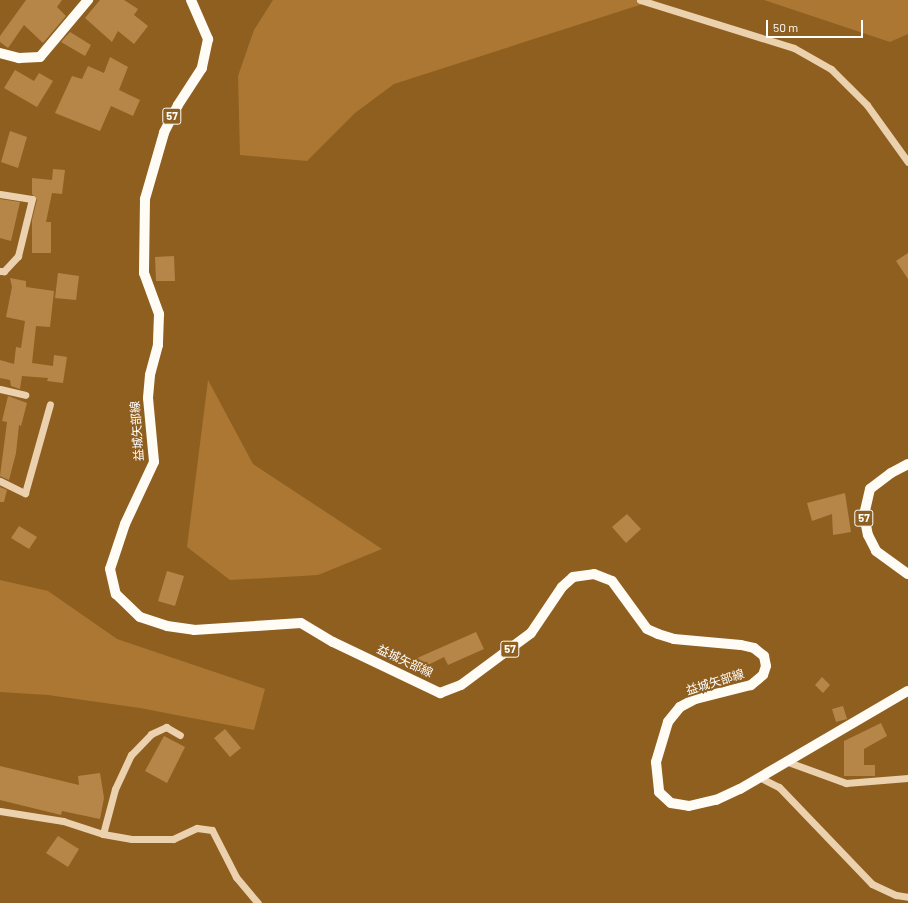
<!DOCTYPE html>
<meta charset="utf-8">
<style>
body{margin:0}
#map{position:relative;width:908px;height:903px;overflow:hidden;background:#8f5f20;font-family:Barlow,"Noto Sans JP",sans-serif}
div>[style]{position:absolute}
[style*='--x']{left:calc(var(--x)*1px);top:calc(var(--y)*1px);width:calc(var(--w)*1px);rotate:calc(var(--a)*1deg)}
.green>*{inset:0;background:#ac7733}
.building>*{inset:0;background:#b68649}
.minor>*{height:7px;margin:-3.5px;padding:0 3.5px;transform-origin:3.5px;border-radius:3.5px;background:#ecd1af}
.major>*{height:10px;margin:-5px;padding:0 5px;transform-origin:5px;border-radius:5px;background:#fffbf5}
span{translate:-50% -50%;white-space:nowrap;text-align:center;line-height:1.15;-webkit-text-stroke:4px #8f5f20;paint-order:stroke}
.shield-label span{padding:1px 3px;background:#8f5f20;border:1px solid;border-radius:3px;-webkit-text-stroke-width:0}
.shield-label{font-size:11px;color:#fff;font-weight:700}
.street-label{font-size:12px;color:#fff}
.scale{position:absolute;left:766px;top:20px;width:97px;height:18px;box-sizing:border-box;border:2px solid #fff;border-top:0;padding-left:5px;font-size:12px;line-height:14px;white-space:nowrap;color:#fff;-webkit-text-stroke:3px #8f5f20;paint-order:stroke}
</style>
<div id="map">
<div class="green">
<div style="clip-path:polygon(273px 0,655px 0,394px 84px,355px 113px,307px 161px,240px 155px,238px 76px,254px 30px)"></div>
<div style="clip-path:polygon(764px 0,908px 0,908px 34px,890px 42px)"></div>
<div style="clip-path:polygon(208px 380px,253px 464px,382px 549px,318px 575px,230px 580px,187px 547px)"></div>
<div style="clip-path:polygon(0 580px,48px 591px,117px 639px,265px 689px,254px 730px,140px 708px,48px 695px,0 692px)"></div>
</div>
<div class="building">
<div style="clip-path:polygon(26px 0,62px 0,57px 7px,66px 16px,43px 43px,24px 25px,8px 48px,0 42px,0 36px)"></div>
<div style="clip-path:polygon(100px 0,124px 0,138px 9px,134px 15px,148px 26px,134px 44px,118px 31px,112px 42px,85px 18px)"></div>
<div style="clip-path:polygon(70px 32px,91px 45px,85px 56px,61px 42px)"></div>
<div style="clip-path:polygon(110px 57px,128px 67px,119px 90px,140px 100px,133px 116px,111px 106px,100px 131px,55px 113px,72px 76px,82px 79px,88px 66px,104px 73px)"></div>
<div style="clip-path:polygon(15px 70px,34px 81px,39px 73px,53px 81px,37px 107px,4px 88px)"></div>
<div style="clip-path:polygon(10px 131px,27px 137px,18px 168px,1px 162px)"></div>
<div style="clip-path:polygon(53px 169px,65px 170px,62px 194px,52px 193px,46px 222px,51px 222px,51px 253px,32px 253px,32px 220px,37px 200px,32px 194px,32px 178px,52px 180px)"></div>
<div style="clip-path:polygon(0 199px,20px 202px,11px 241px,0 238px)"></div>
<div style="clip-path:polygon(908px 253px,908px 279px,896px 261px)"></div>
<div style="clip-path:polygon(174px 256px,175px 281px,156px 281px,155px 257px)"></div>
<div style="clip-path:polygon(58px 273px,79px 276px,76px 300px,55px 298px)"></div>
<div style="clip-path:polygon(10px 278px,26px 281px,26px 287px,54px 291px,50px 327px,36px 326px,32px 363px,53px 366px,54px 355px,67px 357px,63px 383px,47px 381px,48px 378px,22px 376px,20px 389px,11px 386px,10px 380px,0 378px,0 360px,14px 364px,16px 347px,21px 348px,25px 321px,6px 317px,12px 287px)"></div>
<div style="clip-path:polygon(8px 396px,27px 403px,21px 426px,19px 425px,16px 453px,9px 480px,0 476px,7px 422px,2px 421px)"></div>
<div style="clip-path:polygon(0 487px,7px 490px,4px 502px,0 502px)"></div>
<div style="clip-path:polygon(845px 493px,851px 532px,833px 535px,832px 514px,812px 521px,807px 503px)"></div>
<div style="clip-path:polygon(627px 514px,641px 529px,626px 543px,612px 527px)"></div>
<div style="clip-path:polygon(19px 526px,37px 537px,29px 549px,11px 538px)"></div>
<div style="clip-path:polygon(167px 571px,184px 576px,175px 606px,158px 601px)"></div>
<div style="clip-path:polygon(476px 632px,484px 649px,448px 665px,444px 657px,420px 669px,415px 659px)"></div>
<div style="clip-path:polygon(822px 677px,830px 685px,823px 693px,815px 685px)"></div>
<div style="clip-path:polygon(843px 706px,847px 719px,836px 722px,832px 709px)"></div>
<div style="clip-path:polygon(881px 723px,887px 736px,864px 749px,864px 765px,875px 765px,875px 776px,844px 776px,844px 741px)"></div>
<div style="clip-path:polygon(225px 729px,241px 748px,230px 757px,214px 738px)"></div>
<div style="clip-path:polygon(164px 736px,185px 747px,167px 783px,145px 771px)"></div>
<div style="clip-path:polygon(0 766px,79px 785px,78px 776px,100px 773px,104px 798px,100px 819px,62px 811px,61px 815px,0 800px)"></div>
<div style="clip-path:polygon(58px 836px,79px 849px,68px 867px,46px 853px)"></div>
</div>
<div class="minor">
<div style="--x:640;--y:0;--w:161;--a:17.3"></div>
<div style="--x:794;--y:48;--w:43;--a:29.6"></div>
<div style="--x:831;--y:69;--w:51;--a:45"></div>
<div style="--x:867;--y:105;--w:70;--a:54.3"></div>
<div style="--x:0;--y:194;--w:32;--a:9"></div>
<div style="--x:32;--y:199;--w:59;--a:103.8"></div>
<div style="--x:18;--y:256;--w:21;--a:133"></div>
<div style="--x:4;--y:271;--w:4;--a:180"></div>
<div style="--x:0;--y:389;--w:26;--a:13"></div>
<div style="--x:0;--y:481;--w:28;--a:26"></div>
<div style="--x:25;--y:493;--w:92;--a:-74.3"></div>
<div style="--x:788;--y:762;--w:62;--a:19.9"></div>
<div style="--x:846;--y:783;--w:62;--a:-4.6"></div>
<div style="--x:761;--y:778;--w:20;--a:27"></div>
<div style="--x:779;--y:787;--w:134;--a:46.2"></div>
<div style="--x:872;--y:884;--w:26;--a:25"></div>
<div style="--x:896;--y:895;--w:12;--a:9"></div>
<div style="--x:0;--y:811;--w:64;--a:9"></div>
<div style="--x:63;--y:821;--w:42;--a:18"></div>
<div style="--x:103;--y:834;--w:29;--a:10"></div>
<div style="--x:132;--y:839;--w:41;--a:0"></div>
<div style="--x:173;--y:839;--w:26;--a:-25"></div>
<div style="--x:197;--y:828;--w:15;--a:8"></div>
<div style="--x:212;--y:830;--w:53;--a:62.9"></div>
<div style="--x:236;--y:877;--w:34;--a:50"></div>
<div style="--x:103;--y:834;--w:47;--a:-75.1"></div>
<div style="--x:115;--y:789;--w:38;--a:-65"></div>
<div style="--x:131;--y:755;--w:29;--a:-46"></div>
<div style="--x:151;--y:734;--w:17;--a:-25"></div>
<div style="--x:166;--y:727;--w:16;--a:30"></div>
</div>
<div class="major">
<div style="--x:191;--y:0;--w:43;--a:66.4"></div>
<div style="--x:208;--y:39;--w:30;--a:102"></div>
<div style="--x:202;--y:68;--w:44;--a:123"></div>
<div style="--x:178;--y:105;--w:31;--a:117"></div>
<div style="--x:164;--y:133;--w:69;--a:106.1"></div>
<div style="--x:145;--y:199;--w:74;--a:90.8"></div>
<div style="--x:144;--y:273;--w:44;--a:69.9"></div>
<div style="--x:159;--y:314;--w:31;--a:92"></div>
<div style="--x:158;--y:345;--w:31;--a:105"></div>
<div style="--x:150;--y:375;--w:23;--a:95"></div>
<div style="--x:148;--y:398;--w:64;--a:84.6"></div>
<div style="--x:154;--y:462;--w:68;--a:115.1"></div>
<div style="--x:125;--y:524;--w:47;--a:108.4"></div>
<div style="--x:110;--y:569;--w:26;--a:77"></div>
<div style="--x:116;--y:594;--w:33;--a:44"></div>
<div style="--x:140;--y:617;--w:28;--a:18"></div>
<div style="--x:167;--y:626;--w:27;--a:8"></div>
<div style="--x:194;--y:630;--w:107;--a:-3.7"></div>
<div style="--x:301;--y:623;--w:37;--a:31"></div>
<div style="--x:333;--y:642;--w:119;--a:25.5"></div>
<div style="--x:440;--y:693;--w:22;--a:-21"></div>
<div style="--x:461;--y:685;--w:87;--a:-36.6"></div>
<div style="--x:531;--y:633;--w:55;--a:-56"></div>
<div style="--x:562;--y:587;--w:15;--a:-42"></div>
<div style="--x:573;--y:577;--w:21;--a:-8"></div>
<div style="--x:594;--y:574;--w:19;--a:21"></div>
<div style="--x:612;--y:581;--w:59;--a:53.9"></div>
<div style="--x:647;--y:629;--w:12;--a:24"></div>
<div style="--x:658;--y:634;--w:17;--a:17"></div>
<div style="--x:674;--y:639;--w:67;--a:5.1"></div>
<div style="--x:741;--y:645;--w:13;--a:13"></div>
<div style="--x:754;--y:648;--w:13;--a:39"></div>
<div style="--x:764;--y:656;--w:10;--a:79"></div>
<div style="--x:766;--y:666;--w:9;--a:108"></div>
<div style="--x:763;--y:675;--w:16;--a:140"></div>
<div style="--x:751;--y:685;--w:58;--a:166"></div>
<div style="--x:695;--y:699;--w:17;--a:152"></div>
<div style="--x:680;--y:707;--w:19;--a:129"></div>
<div style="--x:668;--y:722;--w:42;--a:106.7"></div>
<div style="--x:656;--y:762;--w:30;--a:84"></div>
<div style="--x:659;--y:792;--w:16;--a:43"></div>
<div style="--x:671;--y:803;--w:18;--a:9"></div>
<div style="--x:689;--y:806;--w:28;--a:-13"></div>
<div style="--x:716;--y:800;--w:26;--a:-25"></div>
<div style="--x:740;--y:789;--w:194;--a:-30.3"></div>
<div style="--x:0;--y:53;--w:20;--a:15"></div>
<div style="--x:19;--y:58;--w:21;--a:-3"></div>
<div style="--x:40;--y:57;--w:75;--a:-49.9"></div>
<div style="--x:908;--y:464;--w:19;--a:152"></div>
<div style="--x:891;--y:473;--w:26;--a:143"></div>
<div style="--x:870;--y:489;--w:27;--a:103"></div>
<div style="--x:864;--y:515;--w:20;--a:79"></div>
<div style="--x:868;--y:535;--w:18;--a:63"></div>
<div style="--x:876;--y:551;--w:39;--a:36"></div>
</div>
<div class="shield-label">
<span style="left:172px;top:116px">57</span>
<span style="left:864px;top:518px">57</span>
<span style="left:510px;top:649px">57</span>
</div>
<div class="street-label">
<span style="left:137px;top:431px;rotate:-94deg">益城矢部線</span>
<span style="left:405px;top:661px;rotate:25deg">益城矢部線</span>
<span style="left:715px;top:682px;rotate:-17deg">益城矢部線</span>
</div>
<div class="scale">50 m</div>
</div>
